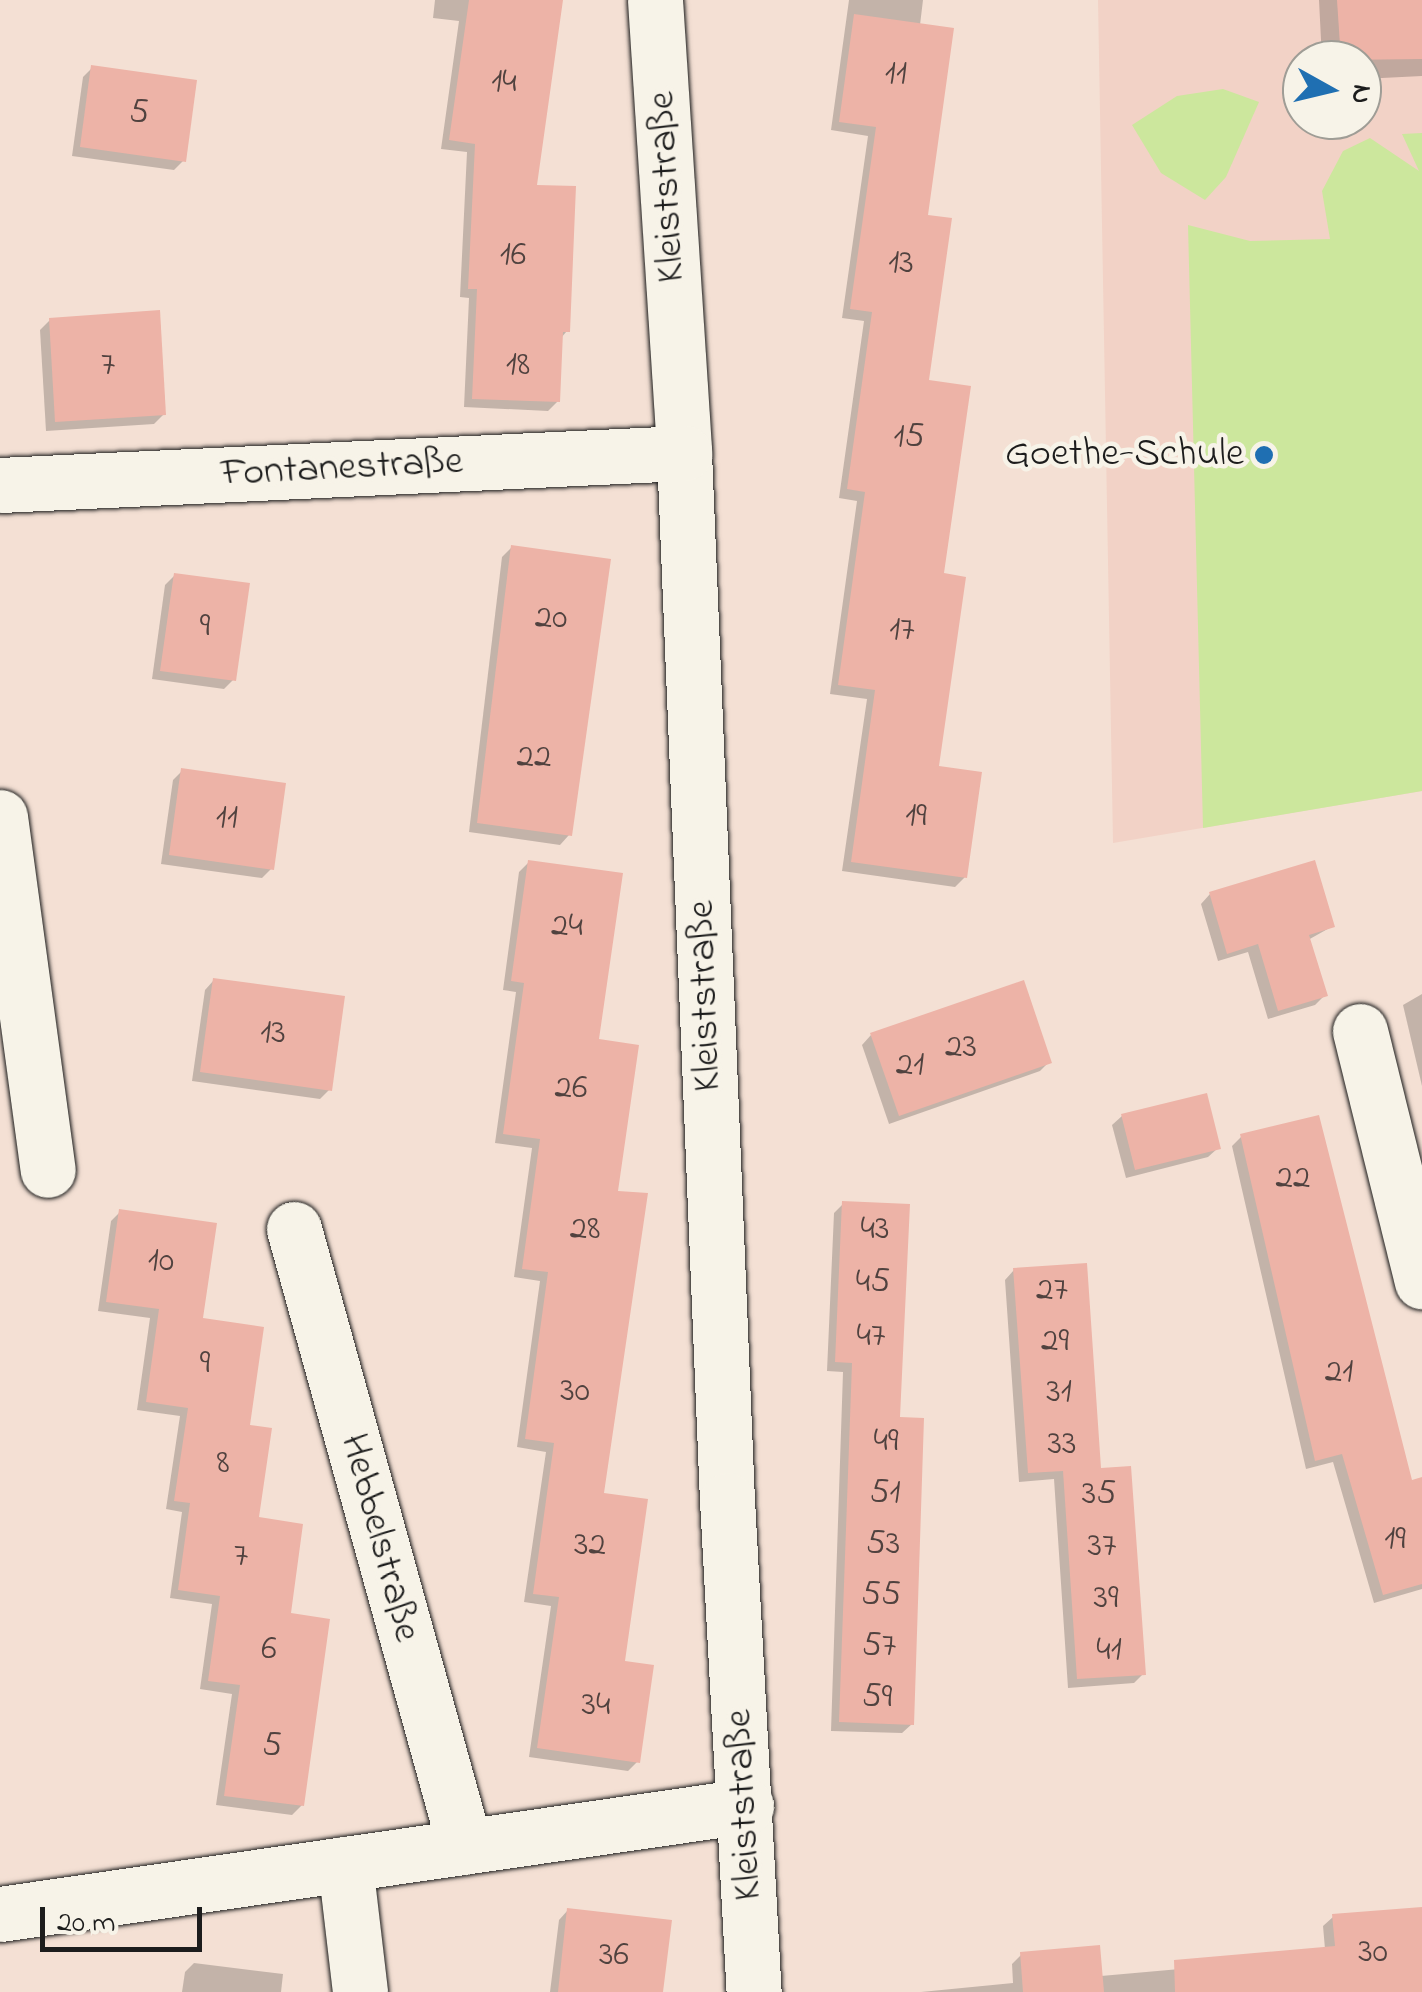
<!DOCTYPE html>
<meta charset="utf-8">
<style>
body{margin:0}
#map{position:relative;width:1422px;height:1992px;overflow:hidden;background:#f4e0d4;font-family:"Indie Flower",sans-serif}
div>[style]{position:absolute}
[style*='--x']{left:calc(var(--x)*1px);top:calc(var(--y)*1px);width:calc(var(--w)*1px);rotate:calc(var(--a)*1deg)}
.built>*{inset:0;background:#f2d2c6}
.green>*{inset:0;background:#cce79d}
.shadow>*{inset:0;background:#0003}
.building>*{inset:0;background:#edb3a7}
.roads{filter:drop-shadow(0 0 2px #1c1c1c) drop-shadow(0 0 2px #1c1c1c)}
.street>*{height:55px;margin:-27.5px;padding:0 27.5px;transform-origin:27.5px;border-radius:27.5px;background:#f7f3e8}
.dots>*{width:28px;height:28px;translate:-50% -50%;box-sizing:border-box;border:5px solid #f7f3e8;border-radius:50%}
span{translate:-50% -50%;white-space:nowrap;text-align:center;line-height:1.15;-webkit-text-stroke:9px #f7f3e8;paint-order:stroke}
.number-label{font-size:35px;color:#50423f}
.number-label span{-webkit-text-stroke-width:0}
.street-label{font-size:40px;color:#1c1c1c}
.poi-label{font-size:40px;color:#1c1c1c}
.right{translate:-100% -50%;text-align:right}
.north{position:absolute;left:1282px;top:40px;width:100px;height:100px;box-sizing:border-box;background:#f7f3e8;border:2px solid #9f9d96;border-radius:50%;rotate:98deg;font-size:28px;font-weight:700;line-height:40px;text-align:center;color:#1c1c1c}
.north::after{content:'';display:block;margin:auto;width:35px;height:45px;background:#1f6fb2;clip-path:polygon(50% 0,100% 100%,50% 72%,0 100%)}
.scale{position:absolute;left:40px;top:1907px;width:162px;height:45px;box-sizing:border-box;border:5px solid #1c1c1c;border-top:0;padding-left:12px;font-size:30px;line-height:35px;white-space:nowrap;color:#1c1c1c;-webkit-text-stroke:8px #f7f3e8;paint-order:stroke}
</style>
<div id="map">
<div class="built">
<div style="clip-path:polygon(evenodd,1098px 0,1422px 0,1422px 791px,1113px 843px,1098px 0,1302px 60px,1362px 60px,1362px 120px,1302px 120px,1302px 60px)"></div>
</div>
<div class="green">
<div style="clip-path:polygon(1223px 89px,1259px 102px,1226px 177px,1205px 200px,1161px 173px,1132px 125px,1177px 96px)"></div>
<div style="clip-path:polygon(1422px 133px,1422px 791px,1203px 828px,1188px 225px,1250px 241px,1330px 239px,1322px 191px,1343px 151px,1370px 138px,1419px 171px,1402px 134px)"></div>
</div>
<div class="shadow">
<div style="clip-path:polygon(435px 0,561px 0,535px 187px,567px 331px,560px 339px,558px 401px,548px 411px,464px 407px,469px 298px,460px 297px,467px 152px,441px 149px,459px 21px,433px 18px)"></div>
<div style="clip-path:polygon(849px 0,923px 0,920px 25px,937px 769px,965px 877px,955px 887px,842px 871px,867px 699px,830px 694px,857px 501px,839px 498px,864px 321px,842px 318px,868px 136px,831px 130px)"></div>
<div style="clip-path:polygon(1319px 0,1422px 0,1422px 76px,1362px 79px,1362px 60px,1322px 60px)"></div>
<div style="clip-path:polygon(92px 68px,183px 161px,174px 170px,72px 156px,83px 77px)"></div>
<div style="clip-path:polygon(50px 320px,164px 414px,154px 424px,46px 431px,40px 330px)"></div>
<div style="clip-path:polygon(512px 547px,569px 835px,560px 845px,469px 832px,502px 557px)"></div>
<div style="clip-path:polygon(175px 575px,233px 680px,224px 689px,152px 679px,165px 585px)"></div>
<div style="clip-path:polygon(182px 771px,271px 869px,262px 878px,161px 864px,173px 780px)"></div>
<div style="clip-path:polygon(529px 862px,597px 1042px,616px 1194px,601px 1495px,638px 1761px,628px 1771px,529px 1757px,551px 1606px,524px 1602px,546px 1452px,517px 1447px,540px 1281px,514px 1277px,532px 1148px,495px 1143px,516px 992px,503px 990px,519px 872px)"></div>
<div style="clip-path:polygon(1210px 894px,1333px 926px,1308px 940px,1325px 995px,1315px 1005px,1268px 1019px,1248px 952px,1218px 961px,1201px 904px)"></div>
<div style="clip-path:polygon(214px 980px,329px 1090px,320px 1099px,192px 1081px,205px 990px)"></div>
<div style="clip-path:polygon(1422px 994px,1422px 1086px,1403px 1005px)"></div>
<div style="clip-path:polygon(871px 1035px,1049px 1062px,1040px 1071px,889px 1124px,862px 1045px)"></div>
<div style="clip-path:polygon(1122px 1116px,1218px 1148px,1208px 1157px,1126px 1178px,1112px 1125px)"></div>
<div style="clip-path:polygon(1241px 1137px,1411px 1483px,1422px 1480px,1422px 1589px,1374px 1603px,1333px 1462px,1306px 1469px,1232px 1146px)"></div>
<div style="clip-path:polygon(843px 1204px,898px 1420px,912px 1724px,902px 1733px,831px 1731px,843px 1372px,827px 1371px,834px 1213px)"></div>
<div style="clip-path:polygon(120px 1212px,200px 1320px,247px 1427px,256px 1520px,288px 1615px,302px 1805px,292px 1815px,216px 1805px,232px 1694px,200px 1689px,212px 1604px,170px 1598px,182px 1512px,166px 1509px,180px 1416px,137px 1410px,150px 1318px,98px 1311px,111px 1221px)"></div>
<div style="clip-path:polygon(1014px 1270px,1099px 1471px,1143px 1674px,1134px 1683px,1068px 1688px,1054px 1479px,1019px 1482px,1005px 1280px)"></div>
<div style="clip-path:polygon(1422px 1908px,1422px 1990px,1412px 1992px,921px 1992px,1013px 1983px,1012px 1964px,1021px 1955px,1101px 1976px,1236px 1964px,1325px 1949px,1323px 1926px,1333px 1917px)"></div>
<div style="clip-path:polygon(568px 1910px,661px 1992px,550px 1992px,559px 1920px)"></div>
<div style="clip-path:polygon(194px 1963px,283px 1974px,281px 1992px,182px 1992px,185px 1972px)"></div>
</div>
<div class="building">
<div style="clip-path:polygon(469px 0,563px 0,537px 185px,576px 186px,570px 332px,563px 332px,560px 402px,472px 399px,477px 289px,468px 289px,475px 144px,449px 140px)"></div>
<div style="clip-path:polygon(1337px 0,1422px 0,1422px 59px,1341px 60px)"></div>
<div style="clip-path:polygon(854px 14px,954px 28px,928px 215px,952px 218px,929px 380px,971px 386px,944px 573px,966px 577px,939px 766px,982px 772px,967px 878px,851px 862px,875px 690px,838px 685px,865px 492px,847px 489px,872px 312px,850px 309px,876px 127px,839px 122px)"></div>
<div style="clip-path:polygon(91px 65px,197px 80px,186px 162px,80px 147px)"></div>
<div style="clip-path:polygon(160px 310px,166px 415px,55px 422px,49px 318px)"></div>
<div style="clip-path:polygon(511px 545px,611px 559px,572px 836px,477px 823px)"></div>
<div style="clip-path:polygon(174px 573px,250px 583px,236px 681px,160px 671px)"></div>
<div style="clip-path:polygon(181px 768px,286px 783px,274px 870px,169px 855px)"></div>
<div style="clip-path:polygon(528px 860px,623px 873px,599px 1039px,639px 1045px,618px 1191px,648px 1193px,604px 1493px,648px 1499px,625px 1661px,654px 1665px,640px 1763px,537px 1748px,559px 1597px,533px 1594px,554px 1443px,525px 1439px,548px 1272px,522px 1269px,540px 1139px,503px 1134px,524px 983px,511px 981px)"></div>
<div style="clip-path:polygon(1315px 860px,1335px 927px,1309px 935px,1328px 996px,1278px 1011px,1258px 944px,1227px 954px,1209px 892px)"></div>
<div style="clip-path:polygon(213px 978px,345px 996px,332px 1091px,200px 1072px)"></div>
<div style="clip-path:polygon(1024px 980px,1052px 1063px,899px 1116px,870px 1033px)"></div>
<div style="clip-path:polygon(1207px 1093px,1221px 1149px,1135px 1170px,1121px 1114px)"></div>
<div style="clip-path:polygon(1319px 1115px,1412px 1480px,1422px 1477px,1422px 1584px,1383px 1595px,1342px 1454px,1315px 1461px,1240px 1134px)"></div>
<div style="clip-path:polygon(842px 1201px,910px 1204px,900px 1417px,924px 1418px,914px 1725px,839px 1722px,852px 1363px,835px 1362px)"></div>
<div style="clip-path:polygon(119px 1209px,217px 1223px,203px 1318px,264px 1327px,250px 1425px,272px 1428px,259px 1517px,303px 1524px,291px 1613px,330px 1619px,304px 1806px,224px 1796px,240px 1685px,208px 1681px,220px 1596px,178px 1590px,190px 1503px,174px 1501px,188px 1408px,146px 1402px,159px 1309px,106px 1302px)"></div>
<div style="clip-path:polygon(1087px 1263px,1101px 1468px,1131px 1466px,1146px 1675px,1077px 1679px,1063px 1471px,1028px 1473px,1013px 1268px)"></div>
<div style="clip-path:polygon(1422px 1907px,1422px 1992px,1175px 1992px,1174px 1960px,1335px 1946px,1332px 1914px)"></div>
<div style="clip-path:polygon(567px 1908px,672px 1920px,663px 1992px,558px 1992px)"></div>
<div style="clip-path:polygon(1100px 1945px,1104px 1992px,1023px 1992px,1020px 1952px)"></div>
</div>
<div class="roads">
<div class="street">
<div style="--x:655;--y:0;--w:454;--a:86.3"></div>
<div style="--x:684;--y:453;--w:1048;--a:87.65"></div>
<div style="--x:727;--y:1500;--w:493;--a:86.9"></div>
<div style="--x:0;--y:485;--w:685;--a:-2.68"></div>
<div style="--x:0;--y:817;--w:356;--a:82.3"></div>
<div style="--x:1360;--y:1031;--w:258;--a:76.1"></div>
<div style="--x:294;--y:1229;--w:641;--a:74.53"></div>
<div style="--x:345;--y:1864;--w:129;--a:83.3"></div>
<div style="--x:0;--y:1914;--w:754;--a:-8.24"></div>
</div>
</div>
<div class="dots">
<div style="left:1264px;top:455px;background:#1f6fb2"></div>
</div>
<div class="number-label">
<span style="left:896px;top:75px">11</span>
<span style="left:504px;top:83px">14</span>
<span style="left:139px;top:114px">5</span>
<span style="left:513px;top:256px">16</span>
<span style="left:901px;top:264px">13</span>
<span style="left:108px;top:366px">7</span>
<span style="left:518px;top:366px">18</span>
<span style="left:909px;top:438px">15</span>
<span style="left:551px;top:619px">20</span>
<span style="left:205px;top:627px">9</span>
<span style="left:902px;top:631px">17</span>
<span style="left:534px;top:758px">22</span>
<span style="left:916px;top:817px">19</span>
<span style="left:227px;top:819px">11</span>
<span style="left:567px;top:927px">24</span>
<span style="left:273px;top:1034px">13</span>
<span style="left:961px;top:1048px">23</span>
<span style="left:910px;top:1066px">21</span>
<span style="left:571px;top:1089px">26</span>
<span style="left:1293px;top:1179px">22</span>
<span style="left:585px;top:1230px">28</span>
<span style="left:875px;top:1230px">43</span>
<span style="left:161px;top:1262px">10</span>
<span style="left:873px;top:1283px">45</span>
<span style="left:1052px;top:1291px">27</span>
<span style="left:871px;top:1337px">47</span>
<span style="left:1055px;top:1342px">29</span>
<span style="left:205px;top:1364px">9</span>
<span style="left:1339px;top:1373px">21</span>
<span style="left:575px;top:1392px">30</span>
<span style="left:1059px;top:1393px">31</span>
<span style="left:886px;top:1442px">49</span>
<span style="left:1062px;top:1445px">33</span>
<span style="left:223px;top:1464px">8</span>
<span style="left:885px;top:1494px">51</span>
<span style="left:1099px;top:1495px">35</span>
<span style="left:1395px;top:1540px">19</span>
<span style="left:883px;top:1545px">53</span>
<span style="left:590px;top:1546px">32</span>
<span style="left:1102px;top:1547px">37</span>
<span style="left:241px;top:1557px">7</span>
<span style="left:881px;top:1596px">55</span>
<span style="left:1106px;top:1599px">39</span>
<span style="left:879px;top:1647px">57</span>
<span style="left:269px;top:1650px">6</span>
<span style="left:1109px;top:1651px">41</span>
<span style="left:877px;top:1698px">59</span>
<span style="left:596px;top:1706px">34</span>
<span style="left:272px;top:1747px">5</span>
<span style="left:1373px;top:1953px">30</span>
<span style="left:614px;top:1956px">36</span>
</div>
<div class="street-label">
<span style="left:668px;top:187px;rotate:-93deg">Kleiststraße</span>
<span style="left:342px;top:469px;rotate:-3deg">Fontanestraße</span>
<span style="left:706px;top:996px;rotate:-92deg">Kleiststraße</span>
<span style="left:379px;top:1538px;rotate:75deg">Hebbelstraße</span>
<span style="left:745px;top:1805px;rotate:-93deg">Kleiststraße</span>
</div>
<div class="poi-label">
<span class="right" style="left:1244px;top:455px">Goethe-Schule</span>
</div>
<div class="north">N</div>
<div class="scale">20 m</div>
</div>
